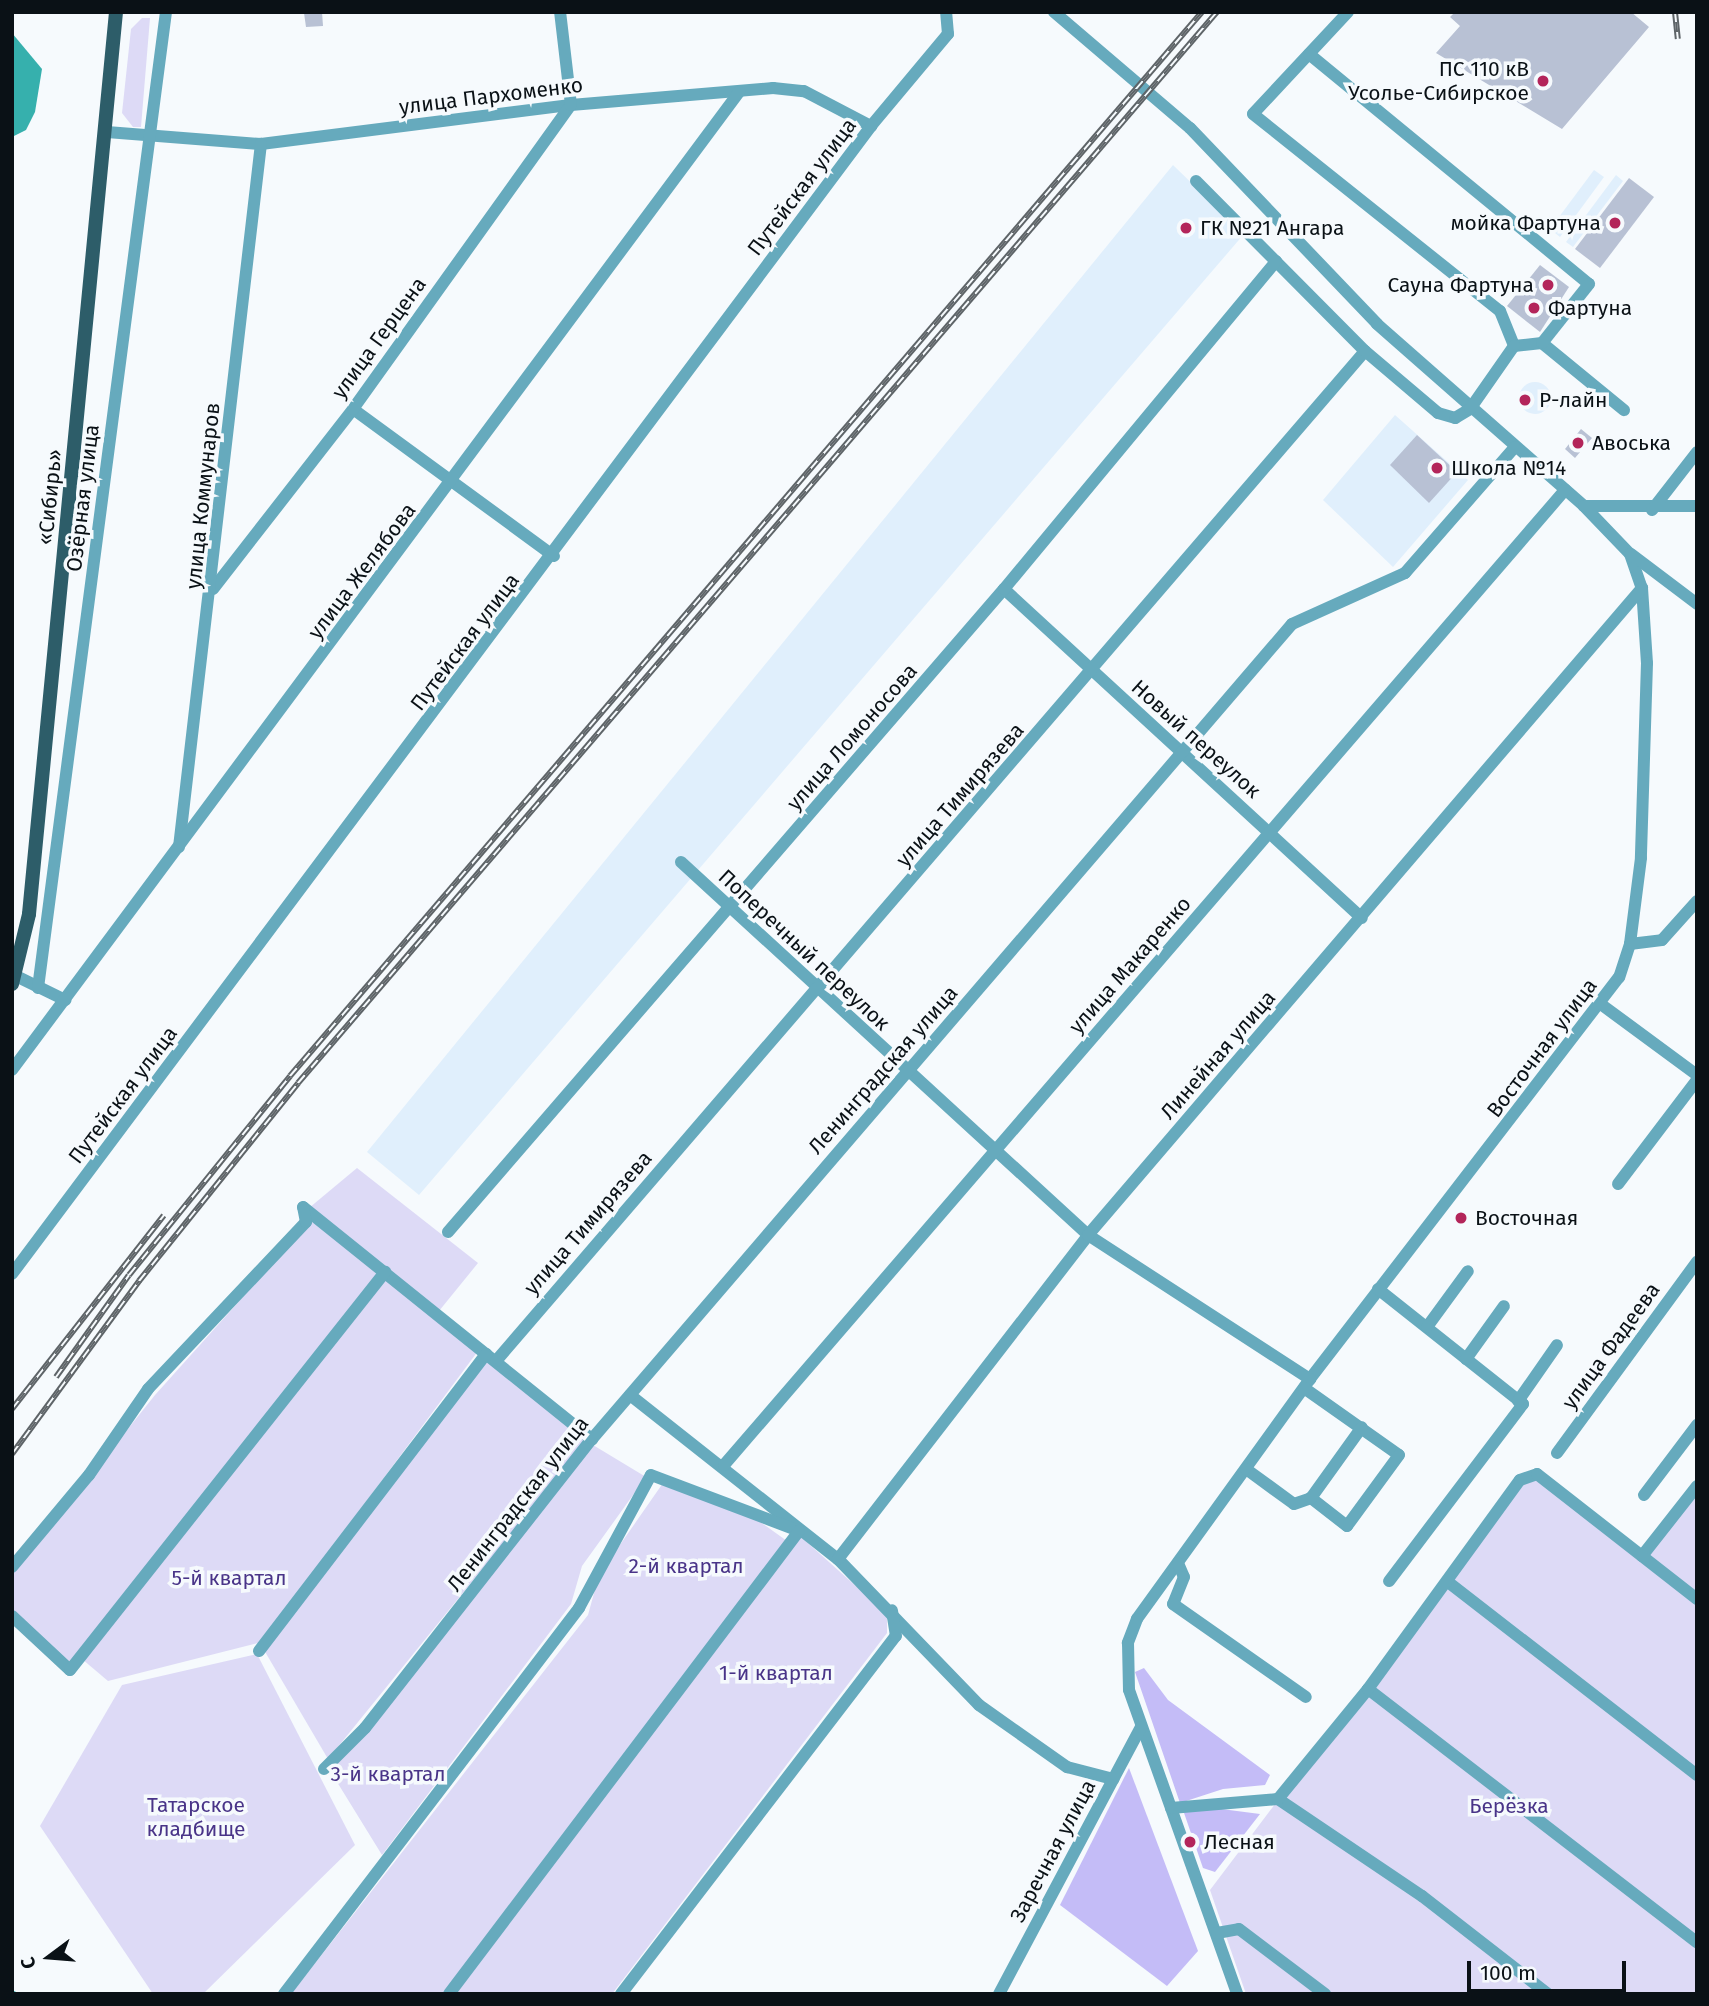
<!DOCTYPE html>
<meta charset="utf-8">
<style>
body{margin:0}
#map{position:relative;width:1709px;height:2006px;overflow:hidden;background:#f6fafd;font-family:"Fira Sans",sans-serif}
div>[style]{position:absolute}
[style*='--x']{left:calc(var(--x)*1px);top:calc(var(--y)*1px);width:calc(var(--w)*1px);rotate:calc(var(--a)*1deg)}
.built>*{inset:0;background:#e0effc}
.round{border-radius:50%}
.green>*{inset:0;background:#dddaf6}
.forest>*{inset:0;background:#c4bcf7}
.water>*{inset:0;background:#36b0ad}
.stream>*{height:3.5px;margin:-1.75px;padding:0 1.75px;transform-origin:1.75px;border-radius:1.75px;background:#36b0ad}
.building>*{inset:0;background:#b8c1d4}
.minor>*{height:12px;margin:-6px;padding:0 6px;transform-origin:6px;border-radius:6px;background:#66aabd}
.major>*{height:14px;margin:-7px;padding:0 7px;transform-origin:7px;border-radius:7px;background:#2d5d69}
.rail>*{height:6px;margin-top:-3px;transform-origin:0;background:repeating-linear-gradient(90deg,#f6fafd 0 10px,#5e6468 0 20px);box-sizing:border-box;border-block:2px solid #5e6468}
.dots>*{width:19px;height:19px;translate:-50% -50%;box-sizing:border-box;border:4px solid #f6fafd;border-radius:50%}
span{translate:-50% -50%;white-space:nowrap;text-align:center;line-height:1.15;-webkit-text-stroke:7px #f6fafd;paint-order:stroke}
.poi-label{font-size:21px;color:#0a1116}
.right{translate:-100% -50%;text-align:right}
.left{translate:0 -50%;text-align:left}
.street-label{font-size:21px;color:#0a1116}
.park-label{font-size:21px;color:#493488}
.frame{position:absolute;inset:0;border:14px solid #0a1116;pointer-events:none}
.north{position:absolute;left:14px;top:1922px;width:70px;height:70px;-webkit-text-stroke:5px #f6fafd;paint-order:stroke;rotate:254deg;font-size:19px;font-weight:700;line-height:28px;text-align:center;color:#0a1116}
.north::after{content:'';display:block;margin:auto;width:24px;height:32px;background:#0a1116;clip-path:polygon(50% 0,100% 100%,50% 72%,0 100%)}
.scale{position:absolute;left:1467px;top:1961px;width:159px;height:32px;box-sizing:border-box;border:4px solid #0a1116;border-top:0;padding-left:9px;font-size:21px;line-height:24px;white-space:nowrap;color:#0a1116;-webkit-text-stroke:5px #f6fafd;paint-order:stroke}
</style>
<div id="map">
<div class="built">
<div style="clip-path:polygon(1173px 165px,1244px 234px,419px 1195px,367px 1152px)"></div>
<div style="clip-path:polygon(1594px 170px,1604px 177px,1560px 237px,1550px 229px)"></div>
<div style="clip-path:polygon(1616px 175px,1623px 181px,1573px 247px,1566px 242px)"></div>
<div class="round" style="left:1519px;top:382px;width:32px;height:32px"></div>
<div style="clip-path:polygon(1395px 415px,1468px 480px,1393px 567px,1323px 500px)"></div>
</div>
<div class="green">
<div style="clip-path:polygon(142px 18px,150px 18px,141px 127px,133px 127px,122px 113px,131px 29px)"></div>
<div style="clip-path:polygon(357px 1168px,478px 1263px,439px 1311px,309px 1208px)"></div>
<div style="clip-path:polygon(312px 1220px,379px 1273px,70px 1664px,12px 1611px,12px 1574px,155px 1395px)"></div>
<div style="clip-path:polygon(383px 1278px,478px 1351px,262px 1642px,108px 1681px,82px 1659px)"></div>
<div style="clip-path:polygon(486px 1359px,587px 1440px,328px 1759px,264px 1650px)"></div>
<div style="clip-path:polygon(593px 1445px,646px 1477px,582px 1566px,571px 1604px,382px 1855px,329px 1769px)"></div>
<div style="clip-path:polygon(1537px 1474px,1642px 1555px,1697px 1486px,1697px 1994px,1246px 1994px,1210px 1890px,1520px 1480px)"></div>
<div style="clip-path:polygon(663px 1483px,738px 1506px,787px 1541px,445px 1994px,291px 1994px,588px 1615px,599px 1575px)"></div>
<div style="clip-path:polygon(800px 1536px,887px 1614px,887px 1633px,612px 1994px,453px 1994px)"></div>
<div style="clip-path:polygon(257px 1654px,355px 1845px,203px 1994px,153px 1994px,40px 1826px,122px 1685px)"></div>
</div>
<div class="forest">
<div style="clip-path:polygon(1144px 1668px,1168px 1700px,1270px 1775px,1265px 1785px,1223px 1789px,1180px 1803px,1135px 1672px)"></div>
<div style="clip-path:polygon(1129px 1768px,1198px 1951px,1167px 1986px,1060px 1905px)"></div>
<div style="clip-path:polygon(1206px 1807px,1260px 1814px,1215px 1872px,1203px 1868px,1183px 1810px)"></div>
</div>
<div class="water">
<div style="clip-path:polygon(12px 33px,42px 69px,35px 112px,26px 130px,12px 137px)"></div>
</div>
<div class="stream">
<div style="--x:12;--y:1992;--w:4;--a:27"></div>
</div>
<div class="building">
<div style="clip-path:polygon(322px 12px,323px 26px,306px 27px,304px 13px)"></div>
<div style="clip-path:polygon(1455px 12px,1631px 12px,1649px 27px,1562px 129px,1436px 53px,1460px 26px,1450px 17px)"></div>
<div style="clip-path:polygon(1629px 178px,1654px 197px,1600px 268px,1575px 249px)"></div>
<div style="clip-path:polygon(1540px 265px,1569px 287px,1540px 332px,1507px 306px)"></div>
<div style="clip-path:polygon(1581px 429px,1592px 438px,1575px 458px,1565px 449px)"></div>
<div style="clip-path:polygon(1417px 435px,1457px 472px,1429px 503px,1390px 465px)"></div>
</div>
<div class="minor">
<div style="--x:1054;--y:12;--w:179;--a:40.5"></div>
<div style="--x:1190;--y:128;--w:271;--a:46.3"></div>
<div style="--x:1377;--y:324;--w:276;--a:41.3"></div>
<div style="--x:1584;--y:506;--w:66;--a:46.2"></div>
<div style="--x:1630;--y:554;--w:36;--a:71"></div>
<div style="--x:1642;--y:588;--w:75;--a:86.2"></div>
<div style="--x:1647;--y:663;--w:195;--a:91.8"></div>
<div style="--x:1641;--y:858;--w:87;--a:97.3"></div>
<div style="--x:1630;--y:944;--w:35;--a:108"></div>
<div style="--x:1619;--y:977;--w:507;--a:127.55"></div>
<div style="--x:1310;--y:1379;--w:296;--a:125.8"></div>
<div style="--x:1137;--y:1619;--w:26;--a:111"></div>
<div style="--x:1128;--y:1643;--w:47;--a:88.8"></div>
<div style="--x:1129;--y:1690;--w:323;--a:70.4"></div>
<div style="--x:1348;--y:12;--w:139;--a:133"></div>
<div style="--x:1253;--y:114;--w:316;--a:38.6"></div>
<div style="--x:1500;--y:311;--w:38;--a:68"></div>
<div style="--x:1514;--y:346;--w:28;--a:-6"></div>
<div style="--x:1542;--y:343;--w:106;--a:39.3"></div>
<div style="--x:1309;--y:54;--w:362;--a:39.4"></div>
<div style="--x:1589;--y:284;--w:75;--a:128.5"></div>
<div style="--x:107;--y:132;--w:154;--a:4.5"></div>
<div style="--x:261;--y:144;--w:312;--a:-7.2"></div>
<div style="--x:571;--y:105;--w:203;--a:-4.8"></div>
<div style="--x:773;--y:88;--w:31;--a:6"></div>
<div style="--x:804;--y:91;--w:76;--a:27.6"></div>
<div style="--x:1196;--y:181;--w:240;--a:45.2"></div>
<div style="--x:353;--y:409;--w:249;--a:36.2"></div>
<div style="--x:1584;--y:506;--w:113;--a:0"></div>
<div style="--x:1652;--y:510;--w:73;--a:-52.2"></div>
<div style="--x:1631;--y:554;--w:83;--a:37.1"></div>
<div style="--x:213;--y:589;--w:228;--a:-52.1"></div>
<div style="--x:353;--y:409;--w:374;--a:-54.4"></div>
<div style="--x:571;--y:105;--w:94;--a:-96.7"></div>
<div style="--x:1004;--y:589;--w:486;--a:42.6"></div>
<div style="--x:179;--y:847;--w:708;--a:-83.35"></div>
<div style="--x:681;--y:862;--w:552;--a:42.5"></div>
<div style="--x:1088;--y:1235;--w:265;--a:33"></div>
<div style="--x:1630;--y:944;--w:32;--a:-7"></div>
<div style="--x:1662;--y:940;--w:52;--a:-48.1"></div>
<div style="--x:16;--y:976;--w:55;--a:26.1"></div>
<div style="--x:38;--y:988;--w:984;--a:-82.53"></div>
<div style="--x:1602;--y:1005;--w:118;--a:36.4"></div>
<div style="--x:12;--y:1070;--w:1219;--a:-53.37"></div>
<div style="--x:1618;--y:1184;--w:131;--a:-52.8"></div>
<div style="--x:303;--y:1207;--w:371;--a:38.8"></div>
<div style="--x:448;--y:1232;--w:850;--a:-49.15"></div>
<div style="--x:1004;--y:589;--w:426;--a:-50.3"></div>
<div style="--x:12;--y:1274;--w:1434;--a:-53.19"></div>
<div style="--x:871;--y:126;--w:120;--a:-50.1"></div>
<div style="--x:948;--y:34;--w:22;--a:-95"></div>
<div style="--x:1378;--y:1289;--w:185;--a:38.4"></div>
<div style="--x:1523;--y:1404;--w:222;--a:127.1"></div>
<div style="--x:1427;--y:1327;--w:69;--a:-53.8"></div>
<div style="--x:1466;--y:1359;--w:65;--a:-54.4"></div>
<div style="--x:496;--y:1361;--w:1332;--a:-49.29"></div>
<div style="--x:1365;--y:351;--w:96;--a:40.3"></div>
<div style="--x:1438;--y:413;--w:18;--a:16"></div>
<div style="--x:1455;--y:418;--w:17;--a:-31"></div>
<div style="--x:1470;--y:409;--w:77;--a:-55.1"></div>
<div style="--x:1304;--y:1388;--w:116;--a:35.2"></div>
<div style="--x:1399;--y:1455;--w:88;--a:126.2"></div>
<div style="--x:1347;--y:1526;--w:46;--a:-142.1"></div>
<div style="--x:630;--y:1395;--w:265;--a:38.3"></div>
<div style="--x:838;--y:1559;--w:203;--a:46"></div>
<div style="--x:979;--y:1705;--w:108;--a:35.2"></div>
<div style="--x:1067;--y:1767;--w:48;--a:14.6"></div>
<div style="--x:1518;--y:1401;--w:68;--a:-55.1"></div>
<div style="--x:1557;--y:1453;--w:237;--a:-53.8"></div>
<div style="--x:724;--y:1465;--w:1288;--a:-49.22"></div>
<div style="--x:1246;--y:1469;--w:59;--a:36.1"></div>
<div style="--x:1294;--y:1504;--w:18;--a:-19"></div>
<div style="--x:1311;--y:1498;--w:87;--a:-54.3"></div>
<div style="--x:1644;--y:1495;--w:88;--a:-52.9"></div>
<div style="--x:1642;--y:1556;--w:89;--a:-51.8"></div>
<div style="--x:838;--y:1559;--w:409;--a:-52.3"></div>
<div style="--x:1088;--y:1235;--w:852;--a:-49.43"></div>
<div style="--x:1178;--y:1563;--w:15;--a:67"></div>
<div style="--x:1184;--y:1577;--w:29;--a:112"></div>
<div style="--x:1173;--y:1604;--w:162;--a:35"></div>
<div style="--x:12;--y:1567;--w:120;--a:-50.1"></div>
<div style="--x:89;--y:1475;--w:104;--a:-55.5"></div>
<div style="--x:148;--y:1389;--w:230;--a:-46.6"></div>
<div style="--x:306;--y:1222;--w:15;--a:-101"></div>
<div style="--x:1448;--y:1582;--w:315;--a:37.8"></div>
<div style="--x:12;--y:1616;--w:79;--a:43"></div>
<div style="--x:70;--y:1670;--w:508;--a:-51.64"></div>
<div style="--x:259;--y:1651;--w:374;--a:-52.6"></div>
<div style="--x:1368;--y:1689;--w:415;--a:37.6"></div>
<div style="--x:324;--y:1769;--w:58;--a:-45"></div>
<div style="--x:365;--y:1728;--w:367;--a:-51.9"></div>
<div style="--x:592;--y:1439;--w:1074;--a:-49.34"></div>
<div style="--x:1292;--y:624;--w:124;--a:-24.3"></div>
<div style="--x:1405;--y:573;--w:167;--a:-48.9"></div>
<div style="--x:1278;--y:1799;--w:174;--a:34"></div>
<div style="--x:1422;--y:1896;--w:160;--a:37.9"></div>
<div style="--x:1171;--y:1808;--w:107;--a:-4.8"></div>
<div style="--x:1278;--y:1799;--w:142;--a:-50.7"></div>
<div style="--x:1368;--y:1689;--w:258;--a:-54"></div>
<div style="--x:1520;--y:1480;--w:18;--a:-19"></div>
<div style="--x:1537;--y:1474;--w:203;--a:38"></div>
<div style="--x:1217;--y:1933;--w:22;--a:-10"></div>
<div style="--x:1239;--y:1929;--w:108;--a:37.1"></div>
<div style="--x:284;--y:1994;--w:486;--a:-52.6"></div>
<div style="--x:579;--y:1608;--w:151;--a:-61.6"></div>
<div style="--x:651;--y:1475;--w:158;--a:20.7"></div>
<div style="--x:799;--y:1531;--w:580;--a:127.09"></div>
<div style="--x:621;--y:1994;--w:451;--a:-52.5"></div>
<div style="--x:896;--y:1636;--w:26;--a:-99"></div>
<div style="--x:999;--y:1994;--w:302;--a:-62"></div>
</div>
<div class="major">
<div style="--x:12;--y:984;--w:72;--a:-76.3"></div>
<div style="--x:29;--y:914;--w:906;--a:-84.49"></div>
</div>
<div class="rail">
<div style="--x:1675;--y:12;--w:27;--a:84"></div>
<div style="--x:56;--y:1377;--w:125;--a:-54.4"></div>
<div style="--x:129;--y:1275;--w:256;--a:-51"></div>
<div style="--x:290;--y:1076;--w:1401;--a:-49.4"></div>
<div style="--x:12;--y:1409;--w:246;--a:-51.9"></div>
<div style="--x:12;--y:1454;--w:215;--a:-53.7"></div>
<div style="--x:139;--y:1281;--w:254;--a:-51.2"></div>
<div style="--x:298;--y:1083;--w:1411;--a:-49.37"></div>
</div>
<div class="dots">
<div style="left:1543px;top:81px;background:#b3255a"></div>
<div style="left:1615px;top:223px;background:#b3255a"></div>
<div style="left:1186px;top:228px;background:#b3255a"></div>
<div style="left:1548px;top:285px;background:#b3255a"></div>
<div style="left:1534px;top:308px;background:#b3255a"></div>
<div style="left:1525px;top:400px;background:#b3255a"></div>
<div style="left:1578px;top:443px;background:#b3255a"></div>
<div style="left:1437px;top:468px;background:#b3255a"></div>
<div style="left:1461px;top:1218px;background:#b3255a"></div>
<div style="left:1190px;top:1842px;background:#b3255a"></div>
</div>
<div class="poi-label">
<span class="right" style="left:1529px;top:81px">ПС 110 кВ<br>Усолье-Сибирское</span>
<span class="right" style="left:1601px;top:223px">мойка Фартуна</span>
<span class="left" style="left:1200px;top:228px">ГК №21 Ангара</span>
<span class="right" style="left:1534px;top:285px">Сауна Фартуна</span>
<span class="left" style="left:1548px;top:308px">Фартуна</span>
<span class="left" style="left:1539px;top:400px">Р-лайн</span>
<span class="left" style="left:1592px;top:443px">Авоська</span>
<span class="left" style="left:1451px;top:468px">Школа №14</span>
<span class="left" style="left:1475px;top:1218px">Восточная</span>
<span class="left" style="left:1204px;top:1842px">Лесная</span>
</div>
<div class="street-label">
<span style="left:491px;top:96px;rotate:-7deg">улица Пархоменко</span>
<span style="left:802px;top:187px;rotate:-53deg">Путейская улица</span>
<span style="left:379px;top:338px;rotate:-54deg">улица Герцена</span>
<span style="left:203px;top:496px;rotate:-84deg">улица Коммунаров</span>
<span style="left:50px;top:497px;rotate:-84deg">«Сибирь»</span>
<span style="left:83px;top:498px;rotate:-83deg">Озёрная улица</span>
<span style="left:362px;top:571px;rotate:-53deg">улица Желябова</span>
<span style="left:465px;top:642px;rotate:-53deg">Путейская улица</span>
<span style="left:852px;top:737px;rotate:-49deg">улица Ломоносова</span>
<span style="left:1196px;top:739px;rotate:42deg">Новый переулок</span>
<span style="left:960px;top:795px;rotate:-49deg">улица Тимирязева</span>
<span style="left:804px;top:950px;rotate:43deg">Поперечный переулок</span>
<span style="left:1130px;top:965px;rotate:-49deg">улица Макаренко</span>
<span style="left:1542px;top:1048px;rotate:-53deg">Восточная улица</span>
<span style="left:1218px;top:1055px;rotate:-49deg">Линейная улица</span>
<span style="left:883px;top:1070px;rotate:-49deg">Ленинградская улица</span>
<span style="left:123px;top:1095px;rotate:-53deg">Путейская улица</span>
<span style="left:588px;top:1223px;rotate:-49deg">улица Тимирязева</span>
<span style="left:1611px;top:1346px;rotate:-54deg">улица Фадеева</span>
<span style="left:518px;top:1504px;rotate:-52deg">Ленинградская улица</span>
<span style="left:1053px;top:1851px;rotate:-62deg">Заречная улица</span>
</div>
<div class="park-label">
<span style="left:686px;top:1566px">2-й квартал</span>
<span style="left:229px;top:1578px">5-й квартал</span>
<span style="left:776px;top:1673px">1-й квартал</span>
<span style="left:388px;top:1774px">3-й квартал</span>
<span style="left:196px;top:1817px">Татарское<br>кладбище</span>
<span style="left:1509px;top:1806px">Берёзка</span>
</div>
<div class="frame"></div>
<div class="north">С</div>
<div class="scale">100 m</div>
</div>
